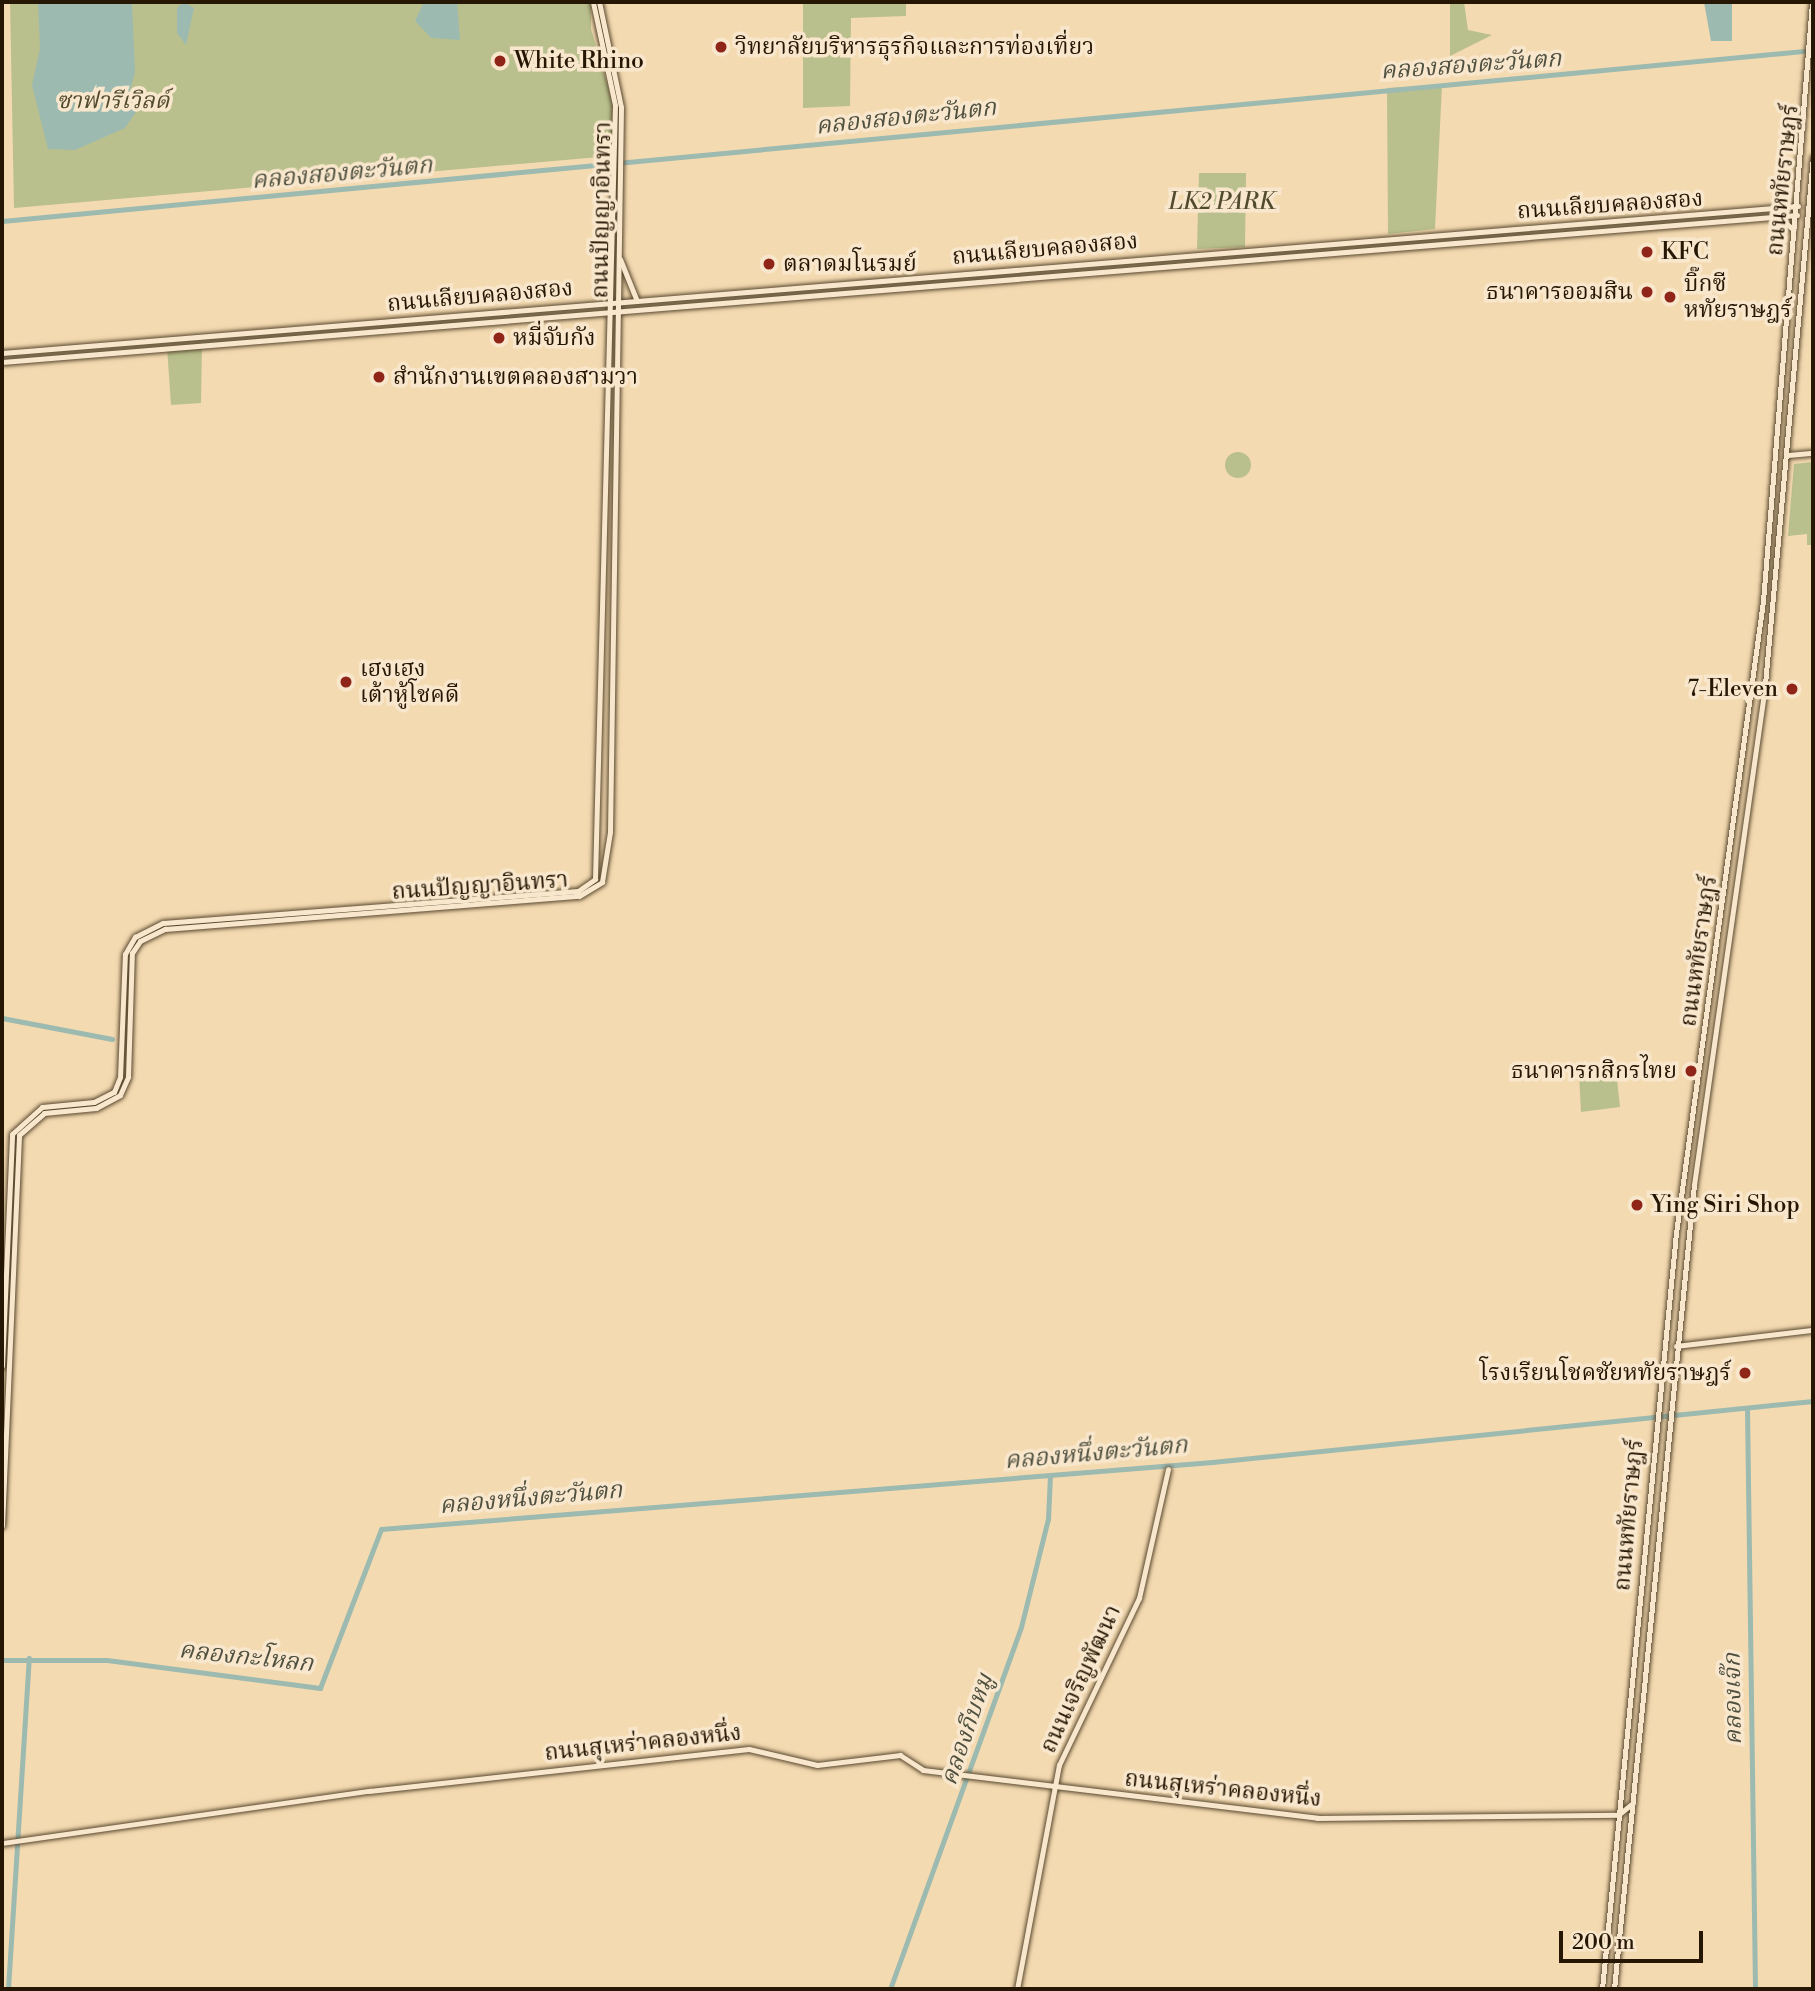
<!DOCTYPE html>
<meta charset="utf-8">
<style>
body{margin:0}
#map{position:relative;width:1815px;height:1991px;overflow:hidden;background:#f4dab1;font-family:"Libre Bodoni","Noto Serif Thai",serif}
div>[style]{position:absolute}
[style*='--x']{left:calc(var(--x)*1px);top:calc(var(--y)*1px);width:calc(var(--w)*1px);rotate:calc(var(--a)*1deg)}
.green>*{inset:0;background:#b9c08d}
.round{border-radius:50%}
.water>*{inset:0;background:#9cbab0}
.canal>*{height:5px;margin:-2.5px;padding:0 2.5px;transform-origin:2.5px;border-radius:2.5px;background:#9cbab0}
.roads{filter:drop-shadow(0 0 2px #59482f) drop-shadow(0 0 2px #59482f)}
.tertiary>*{height:5px;margin:-2.5px;padding:0 2.5px;transform-origin:2.5px;border-radius:2.5px;background:#f8e7cc}
.secondary>*{height:5px;margin:-2.5px;padding:0 2.5px;transform-origin:2.5px;border-radius:2.5px;background:#f8e7cc}
.dots>*{width:19px;height:19px;translate:-50% -50%;box-sizing:border-box;border:4px solid #f8e7cc;border-radius:50%}
span{translate:-50% -50%;white-space:nowrap;text-align:center;line-height:1.15;-webkit-text-stroke:7px #f8e7cc;paint-order:stroke}
.poi-label{font-size:23px;color:#251704}
.left{translate:0 -50%;text-align:left}
.right{translate:-100% -50%;text-align:right}
.park-label{font-size:23px;color:#514a2d;font-style:italic}
.street-label{font-size:23px;color:#251704}
.water-label{font-size:24px;color:#4f5040;font-style:italic}
.frame{position:absolute;inset:0;border:4px solid #251704;pointer-events:none}
.scale{position:absolute;left:1559px;top:1931px;width:144px;height:32px;box-sizing:border-box;border:4px solid #251704;border-top:0;padding-left:9px;font-size:21px;line-height:24px;white-space:nowrap;color:#251704;-webkit-text-stroke:5px #f8e7cc;paint-order:stroke}
</style>
<div id="map">
<div class="green">
<div style="clip-path:polygon(10px 2px,591px 2px,591px 29px,613px 103px,611px 156px,14px 208px)"></div>
<div style="clip-path:polygon(803px 2px,906px 2px,906px 16px,851px 18px,850px 106px,803px 108px)"></div>
<div style="clip-path:polygon(1450px 2px,1464px 2px,1468px 30px,1492px 35px,1450px 56px)"></div>
<div style="clip-path:polygon(1442px 85px,1435px 229px,1388px 234px,1387px 88px)"></div>
<div style="clip-path:polygon(1199px 173px,1246px 173px,1245px 247px,1197px 249px)"></div>
<div style="clip-path:polygon(202px 344px,201px 403px,171px 405px,167px 347px)"></div>
<div class="round" style="left:1225px;top:452px;width:26px;height:26px"></div>
<div style="clip-path:polygon(1813px 462px,1813px 545px,1807px 545px,1807px 534px,1788px 536px,1794px 464px)"></div>
<div style="clip-path:polygon(1616px 1070px,1620px 1107px,1581px 1112px,1579px 1074px)"></div>
</div>
<div class="water">
<div style="clip-path:polygon(38px 2px,132px 2px,135px 72px,129px 94px,136px 97px,136px 112px,125px 128px,75px 150px,48px 149px,32px 85px,40px 49px)"></div>
<div style="clip-path:polygon(184px 2px,194px 8px,186px 45px,177px 33px,177px 8px)"></div>
<div style="clip-path:polygon(424px 2px,457px 2px,460px 40px,431px 38px,415px 21px)"></div>
<div style="clip-path:polygon(1732px 2px,1732px 41px,1711px 41px,1704px 2px)"></div>
</div>
<div class="canal">
<div style="--x:2;--y:221;--w:1819;--a:-5.39"></div>
<div style="--x:2;--y:1018;--w:112;--a:10.8"></div>
<div style="--x:1747;--y:1408;--w:581;--a:89.21"></div>
<div style="--x:2;--y:1660;--w:105;--a:0"></div>
<div style="--x:107;--y:1660;--w:215;--a:7.5"></div>
<div style="--x:320;--y:1688;--w:170;--a:-69"></div>
<div style="--x:381;--y:1529;--w:834;--a:-4.61"></div>
<div style="--x:1212;--y:1462;--w:604;--a:-5.8"></div>
<div style="--x:8;--y:1989;--w:332;--a:-86.4"></div>
<div style="--x:890;--y:1989;--w:385;--a:-70.1"></div>
<div style="--x:1021;--y:1627;--w:111;--a:-76"></div>
<div style="--x:1048;--y:1519;--w:44;--a:-87.4"></div>
</div>
<div class="roads">
<div class="tertiary">
<div style="--x:1788;--y:455;--w:25;--a:-5"></div>
<div style="--x:1676;--y:1346;--w:138;--a:-6.7"></div>
<div style="--x:2;--y:1366;--w:232;--a:-87.5"></div>
<div style="--x:12;--y:1134;--w:40;--a:-42"></div>
<div style="--x:42;--y:1107;--w:52;--a:-5.5"></div>
<div style="--x:94;--y:1102;--w:22;--a:-27"></div>
<div style="--x:114;--y:1092;--w:16;--a:-68"></div>
<div style="--x:120;--y:1077;--w:123;--a:-87.7"></div>
<div style="--x:125;--y:954;--w:20;--a:-60"></div>
<div style="--x:135;--y:937;--w:31;--a:-27"></div>
<div style="--x:163;--y:923;--w:416;--a:-4.4"></div>
<div style="--x:578;--y:891;--w:21;--a:-35"></div>
<div style="--x:595;--y:879;--w:774;--a:-88.52"></div>
<div style="--x:615;--y:105;--w:105;--a:-102.1"></div>
<div style="--x:2;--y:1526;--w:391;--a:-87.5"></div>
<div style="--x:19;--y:1135;--w:33;--a:-41"></div>
<div style="--x:44;--y:1113;--w:52;--a:-5.5"></div>
<div style="--x:96;--y:1108;--w:27;--a:-28"></div>
<div style="--x:120;--y:1095;--w:20;--a:-66"></div>
<div style="--x:128;--y:1077;--w:124;--a:-88.2"></div>
<div style="--x:132;--y:953;--w:14;--a:-56"></div>
<div style="--x:140;--y:941;--w:28;--a:-26"></div>
<div style="--x:165;--y:929;--w:415;--a:-4.6"></div>
<div style="--x:579;--y:896;--w:27;--a:-31"></div>
<div style="--x:602;--y:882;--w:51;--a:-80.9"></div>
<div style="--x:610;--y:832;--w:725;--a:-89.13"></div>
<div style="--x:621;--y:107;--w:107;--a:-101.8"></div>
<div style="--x:1017;--y:1989;--w:228;--a:-79.4"></div>
<div style="--x:1059;--y:1765;--w:185;--a:-64.4"></div>
<div style="--x:1139;--y:1598;--w:132;--a:-77.3"></div>
</div>
<div class="secondary">
<div style="--x:1780;--y:218;--w:18;--a:41"></div>
<div style="--x:620;--y:259;--w:45;--a:68"></div>
<div style="--x:2;--y:353;--w:1802;--a:-4.68"></div>
<div style="--x:2;--y:362;--w:1801;--a:-4.68"></div>
<div style="--x:1618;--y:1815;--w:19;--a:-39"></div>
<div style="--x:2;--y:1843;--w:371;--a:-8.1"></div>
<div style="--x:369;--y:1791;--w:382;--a:-6.3"></div>
<div style="--x:749;--y:1749;--w:70;--a:13.2"></div>
<div style="--x:817;--y:1765;--w:84;--a:-6.9"></div>
<div style="--x:900;--y:1755;--w:27;--a:33"></div>
<div style="--x:923;--y:1770;--w:397;--a:6.9"></div>
<div style="--x:1317;--y:1818;--w:301;--a:-0.6"></div>
<div style="--x:1602;--y:1989;--w:760;--a:-84.41"></div>
<div style="--x:1676;--y:1233;--w:638;--a:-82.16"></div>
<div style="--x:1763;--y:601;--w:601;--a:-85.32"></div>
<div style="--x:1614;--y:1989;--w:808;--a:-84.32"></div>
<div style="--x:1694;--y:1185;--w:495;--a:-81.9"></div>
<div style="--x:1764;--y:695;--w:540;--a:-84.8"></div>
</div>
</div>
<div class="dots">
<div style="left:721px;top:47px;background:#8f2418"></div>
<div style="left:500px;top:61px;background:#8f2418"></div>
<div style="left:1647px;top:252px;background:#8f2418"></div>
<div style="left:769px;top:264px;background:#8f2418"></div>
<div style="left:1647px;top:292px;background:#8f2418"></div>
<div style="left:1670px;top:297px;background:#8f2418"></div>
<div style="left:499px;top:338px;background:#8f2418"></div>
<div style="left:379px;top:377px;background:#8f2418"></div>
<div style="left:346px;top:682px;background:#8f2418"></div>
<div style="left:1792px;top:689px;background:#8f2418"></div>
<div style="left:1691px;top:1071px;background:#8f2418"></div>
<div style="left:1637px;top:1205px;background:#8f2418"></div>
<div style="left:1745px;top:1373px;background:#8f2418"></div>
</div>
<div class="poi-label">
<span class="left" style="left:735px;top:47px">วิทยาลัยบริหารธุรกิจและการท่องเที่ยว</span>
<span class="left" style="left:514px;top:61px">White Rhino</span>
<span class="left" style="left:1661px;top:252px">KFC</span>
<span class="left" style="left:783px;top:264px">ตลาดมโนรมย์</span>
<span class="left" style="left:1684px;top:297px">บิ๊กซี<br>หทัยราษฎร์</span>
<span class="right" style="left:1633px;top:292px">ธนาคารออมสิน</span>
<span class="left" style="left:513px;top:338px">หมี่จับกัง</span>
<span class="left" style="left:393px;top:377px">สำนักงานเขตคลองสามวา</span>
<span class="left" style="left:360px;top:682px">เฮงเฮง<br>เต้าหู้โชคดี</span>
<span class="right" style="left:1778px;top:689px">7-Eleven</span>
<span class="right" style="left:1677px;top:1071px">ธนาคารกสิกรไทย</span>
<span class="left" style="left:1651px;top:1205px">Ying Siri Shop</span>
<span class="right" style="left:1731px;top:1373px">โรงเรียนโชคชัยหทัยราษฎร์</span>
</div>
<div class="park-label">
<span style="left:113px;top:101px">ซาฟารีเวิลด์</span>
<span style="left:1222px;top:202px">LK2 PARK</span>
</div>
<div class="street-label">
<span style="left:1783px;top:180px;rotate:-84deg">ถนนหทัยราษฎร์</span>
<span style="left:1610px;top:205px;rotate:-4deg">ถนนเลียบคลองสอง</span>
<span style="left:602px;top:210px;rotate:-89deg">ถนนปัญญาอินทรา</span>
<span style="left:1045px;top:249px;rotate:-5deg">ถนนเลียบคลองสอง</span>
<span style="left:480px;top:296px;rotate:-5deg">ถนนเลียบคลองสอง</span>
<span style="left:480px;top:886px;rotate:-4deg">ถนนปัญญาอินทรา</span>
<span style="left:1699px;top:951px;rotate:-82deg">ถนนหทัยราษฎร์</span>
<span style="left:1629px;top:1515px;rotate:-85deg">ถนนหทัยราษฎร์</span>
<span style="left:1081px;top:1679px;rotate:-65deg">ถนนเจริญพัฒนา</span>
<span style="left:643px;top:1743px;rotate:-6deg">ถนนสุเหร่าคลองหนึ่ง</span>
<span style="left:1223px;top:1789px;rotate:6deg">ถนนสุเหร่าคลองหนึ่ง</span>
</div>
<div class="water-label">
<span style="left:1471px;top:66px;rotate:-4deg">คลองสองตะวันตก</span>
<span style="left:906px;top:118px;rotate:-6deg">คลองสองตะวันตก</span>
<span style="left:342px;top:174px;rotate:-5deg">คลองสองตะวันตก</span>
<span style="left:1096px;top:1454px;rotate:-5deg">คลองหนึ่งตะวันตก</span>
<span style="left:531px;top:1499px;rotate:-5deg">คลองหนึ่งตะวันตก</span>
<span style="left:246px;top:1658px;rotate:6deg">คลองกะโหลก</span>
<span style="left:1734px;top:1699px;rotate:-91deg">คลองเจ๊ก</span>
<span style="left:968px;top:1730px;rotate:-71deg">คลองกีบหมู</span>
</div>
<div class="frame"></div>
<div class="scale">200 m</div>
</div>
